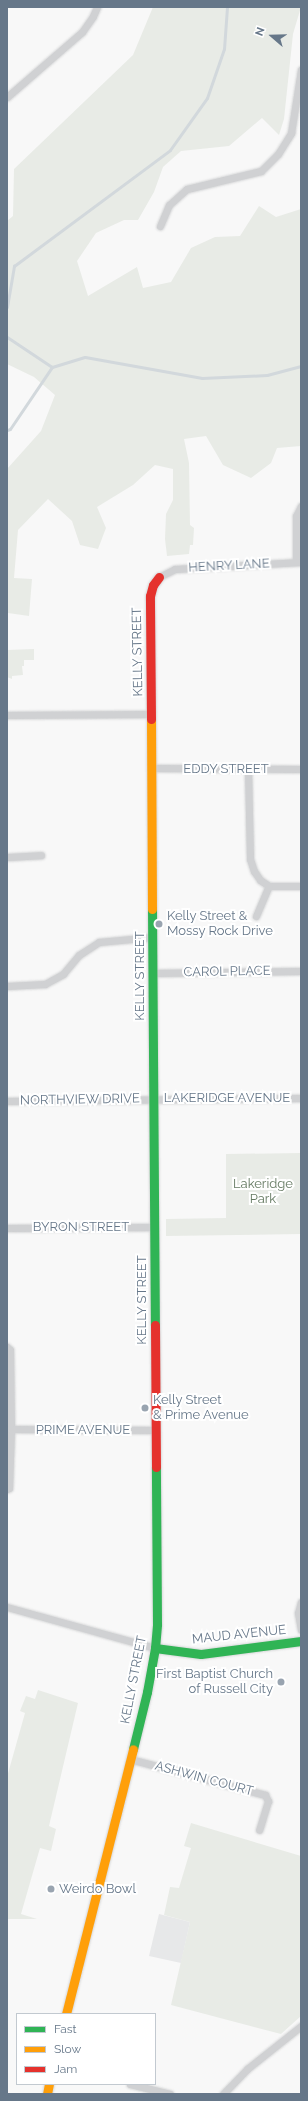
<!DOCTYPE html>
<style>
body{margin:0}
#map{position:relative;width:308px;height:2101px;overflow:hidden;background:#f8f8f8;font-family:Raleway,sans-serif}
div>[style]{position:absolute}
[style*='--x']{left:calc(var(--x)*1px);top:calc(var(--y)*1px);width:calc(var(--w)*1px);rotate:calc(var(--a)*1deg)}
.built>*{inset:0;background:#e7e8e9}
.green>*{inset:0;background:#e8ebe6}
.stream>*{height:3px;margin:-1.5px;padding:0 1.5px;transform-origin:1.5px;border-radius:1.5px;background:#d2d8dc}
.roads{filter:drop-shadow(0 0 1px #d5d6d7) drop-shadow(0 0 1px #d5d6d7)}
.street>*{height:7px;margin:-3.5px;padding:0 3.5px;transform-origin:3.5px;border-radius:3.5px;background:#d0d1d3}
.fast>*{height:9px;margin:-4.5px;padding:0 4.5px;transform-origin:4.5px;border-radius:4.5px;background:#30b455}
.slow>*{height:9px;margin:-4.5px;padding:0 4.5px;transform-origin:4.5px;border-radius:4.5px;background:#ff9f0a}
.jam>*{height:9px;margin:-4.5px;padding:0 4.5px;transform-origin:4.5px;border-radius:4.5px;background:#e5322d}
.dots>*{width:11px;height:11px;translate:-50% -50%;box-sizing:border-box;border:2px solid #fff;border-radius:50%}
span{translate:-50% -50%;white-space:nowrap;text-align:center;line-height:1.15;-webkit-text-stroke:4px #fff;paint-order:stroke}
.street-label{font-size:13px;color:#667789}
.poi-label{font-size:13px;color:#667789}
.left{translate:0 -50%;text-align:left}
.right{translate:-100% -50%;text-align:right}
.park-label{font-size:13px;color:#657a62}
.frame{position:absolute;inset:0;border:8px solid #667789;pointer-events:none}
.legend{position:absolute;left:16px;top:2013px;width:140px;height:72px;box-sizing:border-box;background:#fff;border:1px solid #c2c9d0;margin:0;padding:5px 7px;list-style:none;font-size:12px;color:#667789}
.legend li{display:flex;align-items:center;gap:8px;height:20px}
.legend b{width:20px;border:1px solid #c2c9d0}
.north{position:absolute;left:252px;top:16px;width:40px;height:40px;-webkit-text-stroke:3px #fff;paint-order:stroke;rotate:290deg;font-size:11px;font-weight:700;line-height:16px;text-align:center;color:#667789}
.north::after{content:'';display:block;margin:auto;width:14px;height:18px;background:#667789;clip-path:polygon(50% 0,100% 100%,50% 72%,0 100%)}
</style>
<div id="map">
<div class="built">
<div style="clip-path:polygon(159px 1914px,190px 1922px,181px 1963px,149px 1956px)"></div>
</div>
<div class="green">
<div style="clip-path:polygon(153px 7px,301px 7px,293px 34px,284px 119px,279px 135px,262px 118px,229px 146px,181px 151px,163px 167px,154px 192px,138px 220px,124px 220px,96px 233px,77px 261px,88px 296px,137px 267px,143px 288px,171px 282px,191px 248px,215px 237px,240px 236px,259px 206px,276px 217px,301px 209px,301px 446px,277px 448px,271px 463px,251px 478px,223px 465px,206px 436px,184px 439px,189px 463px,190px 525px,194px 528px,193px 545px,190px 545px,189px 554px,167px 556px,165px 539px,166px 514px,173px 500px,173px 469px,155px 465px,133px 485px,97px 507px,106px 528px,98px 549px,80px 545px,72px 521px,48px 499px,18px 530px,14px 578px,32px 579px,29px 616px,8px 613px,7px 469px,41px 431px,55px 395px,34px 377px,7px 364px,7px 221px,13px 216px,14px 169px,133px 55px)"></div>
<div style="clip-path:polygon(34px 649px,34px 660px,24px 660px,24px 666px,22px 666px,23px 675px,12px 676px,12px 679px,7px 677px,7px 650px)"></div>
<div style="clip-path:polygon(301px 1153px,301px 1234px,166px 1236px,166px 1219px,226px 1218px,226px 1154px)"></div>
<div style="clip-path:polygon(38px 1690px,78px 1703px,49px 1826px,56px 1829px,51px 1851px,40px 1848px,21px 1914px,37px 1919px,8px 1919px,7px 1922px,7px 1777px,25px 1713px,20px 1711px,26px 1696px,35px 1699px)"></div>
<div style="clip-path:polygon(191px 1823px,301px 1856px,301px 2016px,281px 2034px,171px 2005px,190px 1922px,164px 1915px,170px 1887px,179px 1888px,191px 1848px,184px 1846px)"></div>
</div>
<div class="stream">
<div style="--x:7;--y:307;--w:42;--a:-80.3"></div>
<div style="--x:14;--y:266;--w:194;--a:-36.6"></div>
<div style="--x:170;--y:150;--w:64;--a:-54.6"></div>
<div style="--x:207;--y:98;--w:52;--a:-70.9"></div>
<div style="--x:224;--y:49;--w:42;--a:-85.9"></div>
<div style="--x:7;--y:337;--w:54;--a:33.7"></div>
<div style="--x:7;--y:430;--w:3;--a:-18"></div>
<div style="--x:10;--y:429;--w:75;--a:-55.9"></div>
<div style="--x:52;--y:367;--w:34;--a:-17"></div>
<div style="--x:85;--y:357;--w:119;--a:10.2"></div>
<div style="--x:202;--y:378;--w:65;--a:-2.6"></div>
<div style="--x:267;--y:375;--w:35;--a:-15"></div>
</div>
<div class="roads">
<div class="street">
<div style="--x:7;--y:97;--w:99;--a:-40.9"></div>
<div style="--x:82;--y:32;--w:19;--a:-55"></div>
<div style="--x:93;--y:16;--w:10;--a:-66"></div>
<div style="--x:160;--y:226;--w:23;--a:-67"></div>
<div style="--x:169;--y:205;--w:24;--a:-42"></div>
<div style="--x:187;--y:189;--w:76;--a:-13.7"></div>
<div style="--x:261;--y:171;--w:24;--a:-45"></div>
<div style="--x:278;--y:154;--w:25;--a:-58"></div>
<div style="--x:291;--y:133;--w:64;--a:-81"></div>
<div style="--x:296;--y:562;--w:46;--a:-90"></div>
<div style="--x:296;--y:516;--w:11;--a:-63"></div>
<div style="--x:159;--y:577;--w:18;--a:-27"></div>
<div style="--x:175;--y:569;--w:126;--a:-3.2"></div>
<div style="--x:7;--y:715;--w:144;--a:-0.4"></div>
<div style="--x:152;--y:768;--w:149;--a:0.4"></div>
<div style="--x:248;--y:769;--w:90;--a:88.7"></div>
<div style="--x:250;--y:859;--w:13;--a:72"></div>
<div style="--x:254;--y:871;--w:11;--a:56"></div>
<div style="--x:260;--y:880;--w:11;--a:34"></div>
<div style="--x:7;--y:857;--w:34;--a:-3"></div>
<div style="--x:269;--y:886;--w:32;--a:0"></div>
<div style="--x:256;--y:916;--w:33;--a:-67"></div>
<div style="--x:153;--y:973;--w:148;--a:-0.8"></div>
<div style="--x:7;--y:986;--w:38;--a:-3"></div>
<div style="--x:45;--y:984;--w:21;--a:-29"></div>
<div style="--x:63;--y:974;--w:25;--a:-50"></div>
<div style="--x:79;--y:955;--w:24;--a:-33"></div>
<div style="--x:99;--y:942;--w:54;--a:-5.3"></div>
<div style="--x:7;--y:1101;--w:294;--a:-0.6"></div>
<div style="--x:7;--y:1228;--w:148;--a:-0.4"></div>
<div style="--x:7;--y:1347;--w:4;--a:45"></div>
<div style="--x:10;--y:1350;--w:79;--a:89.3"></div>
<div style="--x:11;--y:1429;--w:59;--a:91.9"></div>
<div style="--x:9;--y:1488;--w:2;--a:153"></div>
<div style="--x:11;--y:1429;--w:144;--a:0.4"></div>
<div style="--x:301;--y:1602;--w:11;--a:105"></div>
<div style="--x:298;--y:1613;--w:17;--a:80"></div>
<div style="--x:7;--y:1607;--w:154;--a:15.5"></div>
<div style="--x:130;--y:1759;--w:140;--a:14.9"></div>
<div style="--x:265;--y:1795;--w:7;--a:63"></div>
<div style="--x:268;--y:1801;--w:30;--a:107"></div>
<div style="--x:130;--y:2084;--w:41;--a:14"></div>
<div style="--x:223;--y:2094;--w:35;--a:-46"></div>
<div style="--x:247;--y:2069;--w:69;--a:-38.5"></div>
</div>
<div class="fast">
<div style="--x:152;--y:909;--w:416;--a:89.6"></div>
<div style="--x:155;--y:1648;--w:46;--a:7.4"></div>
<div style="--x:201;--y:1654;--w:101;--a:-7.4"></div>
<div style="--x:133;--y:1749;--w:59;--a:-76.2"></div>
<div style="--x:147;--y:1692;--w:45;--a:-79.7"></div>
<div style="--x:155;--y:1648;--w:24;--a:-85"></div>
<div style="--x:157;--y:1624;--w:157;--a:-90.4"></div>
</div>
<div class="slow">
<div style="--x:151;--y:719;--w:190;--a:89.7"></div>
<div style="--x:66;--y:2014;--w:273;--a:-75.8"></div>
<div style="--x:47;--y:2094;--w:10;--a:-79"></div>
</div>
<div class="jam">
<div style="--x:151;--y:719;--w:123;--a:-90.5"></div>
<div style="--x:150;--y:596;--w:11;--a:-75"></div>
<div style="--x:153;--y:585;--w:10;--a:-53"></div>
<div style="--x:155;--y:1325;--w:142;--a:89.6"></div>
</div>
</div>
<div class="dots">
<div style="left:159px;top:924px;background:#99a4b0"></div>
<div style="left:145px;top:1408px;background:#99a4b0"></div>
<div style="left:281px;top:1682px;background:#99a4b0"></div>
<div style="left:51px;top:1889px;background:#99a4b0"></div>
</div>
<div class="street-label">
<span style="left:229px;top:566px;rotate:-3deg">HENRY LANE</span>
<span style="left:138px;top:652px;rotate:-91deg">KELLY STREET</span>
<span style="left:226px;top:769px">EDDY STREET</span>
<span style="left:227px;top:972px;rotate:-1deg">CAROL PLACE</span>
<span style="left:140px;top:976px;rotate:-90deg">KELLY STREET</span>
<span style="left:227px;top:1098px">LAKERIDGE AVENUE</span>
<span style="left:80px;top:1100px;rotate:-1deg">NORTHVIEW DRIVE</span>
<span style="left:81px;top:1227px">BYRON STREET</span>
<span style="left:142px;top:1300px;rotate:-90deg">KELLY STREET</span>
<span style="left:83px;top:1430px">PRIME AVENUE</span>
<span style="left:239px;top:1635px;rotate:-6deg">MAUD AVENUE</span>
<span style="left:134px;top:1680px;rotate:-79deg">KELLY STREET</span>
<span style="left:204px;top:1779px;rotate:15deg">ASHWIN COURT</span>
</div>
<div class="poi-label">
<span class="left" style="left:167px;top:924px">Kelly Street &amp;<br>Mossy Rock Drive</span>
<span class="left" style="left:153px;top:1408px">Kelly Street<br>&amp; Prime Avenue</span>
<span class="right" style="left:273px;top:1682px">First Baptist Church<br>of Russell City</span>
<span class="left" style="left:59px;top:1889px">Weirdo Bowl</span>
</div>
<div class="park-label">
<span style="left:263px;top:1192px">Lakeridge<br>Park</span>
</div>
<div class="frame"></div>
<ul class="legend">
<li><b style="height:5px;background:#30b455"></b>Fast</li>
<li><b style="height:5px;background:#ff9f0a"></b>Slow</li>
<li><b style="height:5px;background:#e5322d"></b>Jam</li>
</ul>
<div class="north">N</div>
</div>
